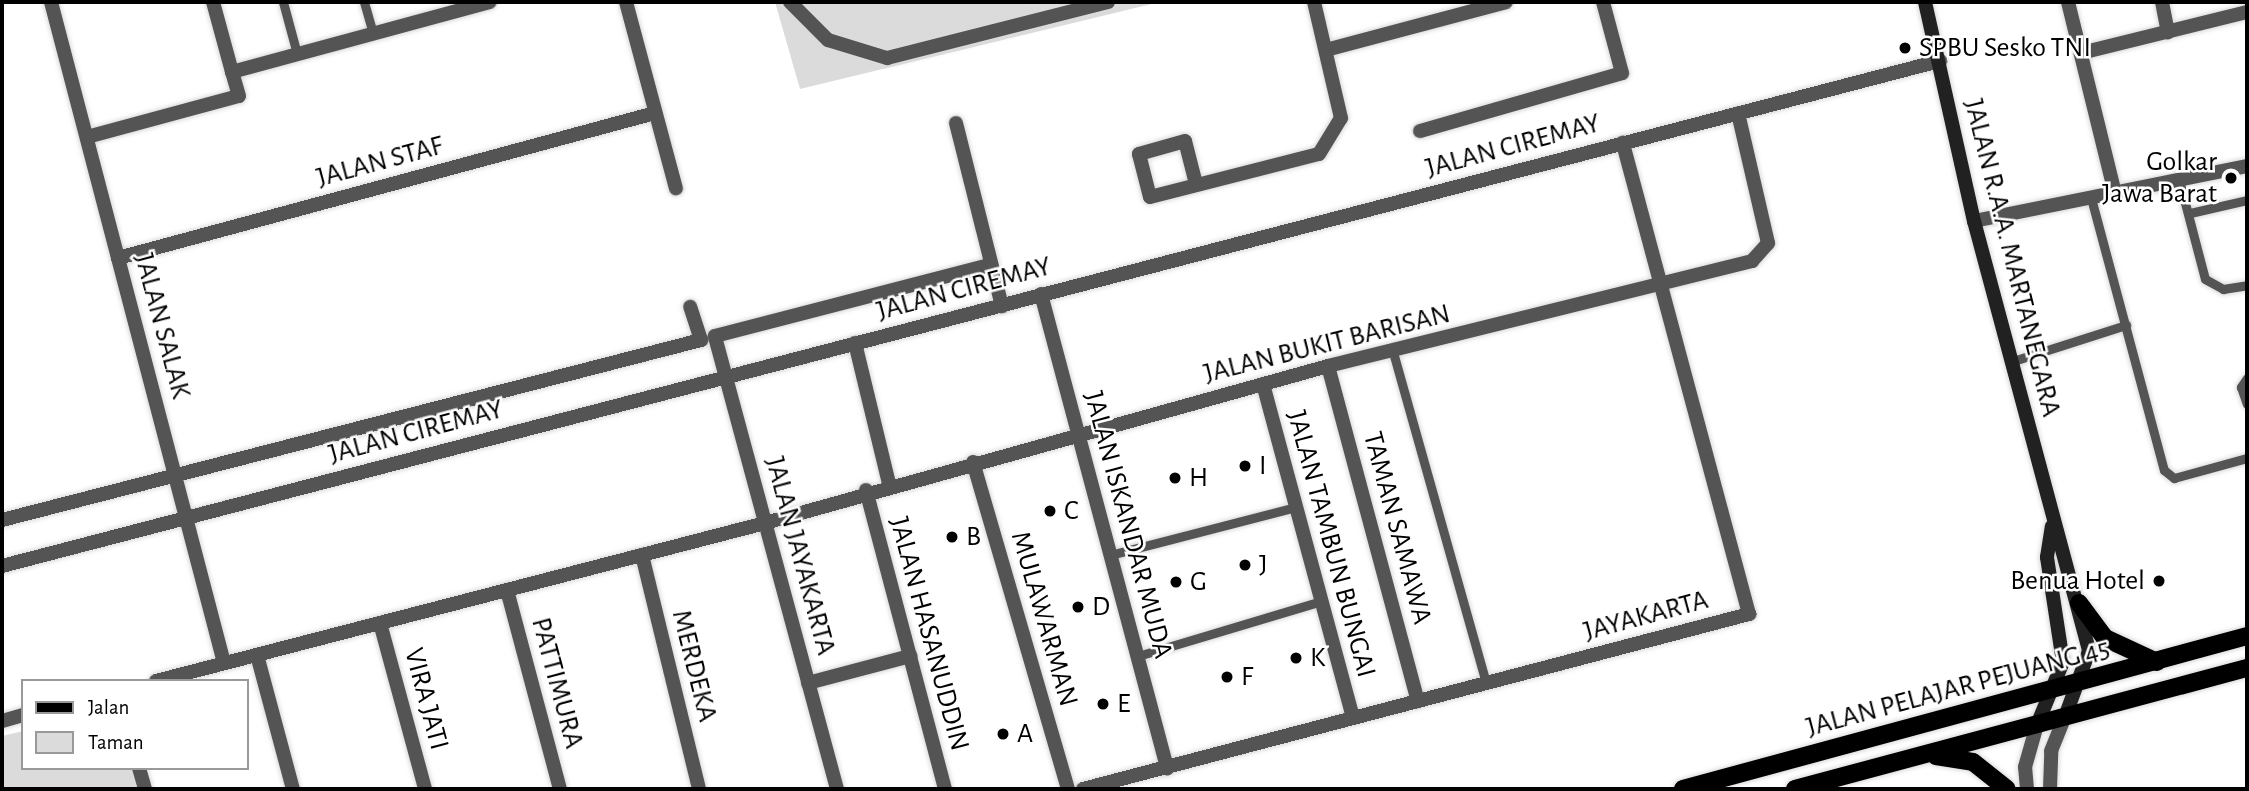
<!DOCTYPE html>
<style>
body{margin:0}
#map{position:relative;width:2249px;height:791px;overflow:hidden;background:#fff;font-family:"Alegreya Sans",sans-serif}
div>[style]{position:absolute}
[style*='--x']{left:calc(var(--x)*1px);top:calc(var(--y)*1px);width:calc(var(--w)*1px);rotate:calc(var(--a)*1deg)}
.green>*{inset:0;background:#dbdbdb}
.roads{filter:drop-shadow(0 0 2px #dbdbdb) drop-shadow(0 0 2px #dbdbdb)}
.service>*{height:9px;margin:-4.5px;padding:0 4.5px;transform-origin:4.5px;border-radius:4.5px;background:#545454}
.minor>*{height:14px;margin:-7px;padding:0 7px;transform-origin:7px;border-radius:7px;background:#545454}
.tertiary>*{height:14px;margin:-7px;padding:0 7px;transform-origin:7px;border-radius:7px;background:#545454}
.secondary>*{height:14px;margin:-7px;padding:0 7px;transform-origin:7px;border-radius:7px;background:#212121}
.primary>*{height:18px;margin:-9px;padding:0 9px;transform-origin:9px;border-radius:9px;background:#000}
.dots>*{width:19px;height:19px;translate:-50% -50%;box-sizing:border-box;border:4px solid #fff;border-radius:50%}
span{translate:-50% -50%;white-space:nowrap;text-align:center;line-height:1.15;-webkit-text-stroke:5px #fff;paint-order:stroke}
.poi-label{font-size:28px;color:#000}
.left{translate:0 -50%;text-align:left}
.right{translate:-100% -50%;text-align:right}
.street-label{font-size:28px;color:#000}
.frame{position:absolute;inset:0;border:4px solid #000;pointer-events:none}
.legend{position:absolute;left:21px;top:679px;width:228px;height:91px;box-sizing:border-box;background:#fff;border:2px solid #999;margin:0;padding:9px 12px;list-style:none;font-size:21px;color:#000}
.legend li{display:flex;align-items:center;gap:14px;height:35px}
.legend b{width:35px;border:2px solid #999}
</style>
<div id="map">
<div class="green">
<div style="clip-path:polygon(775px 2px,1160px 2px,800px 89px)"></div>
<div style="clip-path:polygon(23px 731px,23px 768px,136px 768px,141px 789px,2px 789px,2px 736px)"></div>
</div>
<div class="roads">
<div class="service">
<div style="--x:283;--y:2;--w:54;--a:74.9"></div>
<div style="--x:364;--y:2;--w:33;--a:74"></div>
<div style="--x:2179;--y:180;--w:102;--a:75.3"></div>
<div style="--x:2205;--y:279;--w:21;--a:29"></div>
<div style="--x:2223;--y:289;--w:24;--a:-9"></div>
<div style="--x:2091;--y:198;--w:282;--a:75"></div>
<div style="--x:2164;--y:470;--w:13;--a:39"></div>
<div style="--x:2174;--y:478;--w:76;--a:-15.3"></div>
<div style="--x:2190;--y:213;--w:58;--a:-12.8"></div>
<div style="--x:1393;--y:352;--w:344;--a:74.3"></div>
<div style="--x:2010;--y:362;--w:122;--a:-17.7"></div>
<div style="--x:2247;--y:378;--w:11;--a:124"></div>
<div style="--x:2241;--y:387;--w:18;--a:71"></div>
<div style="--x:1110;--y:555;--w:191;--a:-14.5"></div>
<div style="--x:1138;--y:656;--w:191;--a:-16.7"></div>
</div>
<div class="minor">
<div style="--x:51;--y:2;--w:683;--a:75.33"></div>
<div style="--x:213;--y:2;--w:73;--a:74.8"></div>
<div style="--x:626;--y:2;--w:193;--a:75"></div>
<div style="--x:790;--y:2;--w:54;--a:45"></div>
<div style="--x:828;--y:40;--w:62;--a:17"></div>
<div style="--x:887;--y:58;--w:228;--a:-14.2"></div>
<div style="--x:2068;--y:2;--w:197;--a:76.2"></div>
<div style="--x:2162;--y:2;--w:31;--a:79"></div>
<div style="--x:1326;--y:50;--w:186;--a:-14.9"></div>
<div style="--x:2081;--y:53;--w:171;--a:-13.9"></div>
<div style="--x:956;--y:123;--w:189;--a:75.9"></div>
<div style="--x:1420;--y:131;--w:210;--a:-16"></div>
<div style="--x:1622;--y:73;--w:73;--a:-105"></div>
<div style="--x:87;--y:137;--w:157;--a:-15.1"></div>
<div style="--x:239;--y:96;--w:25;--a:-106"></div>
<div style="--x:232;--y:72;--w:267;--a:-15.2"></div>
<div style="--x:1196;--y:184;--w:44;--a:-104.3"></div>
<div style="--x:1185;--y:141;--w:48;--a:164.2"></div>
<div style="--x:1139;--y:154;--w:44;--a:75.7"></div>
<div style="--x:1150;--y:197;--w:174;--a:-14.3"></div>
<div style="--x:1319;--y:154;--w:42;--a:-58.6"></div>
<div style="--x:1341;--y:118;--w:119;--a:-103.1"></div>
<div style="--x:118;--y:258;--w:556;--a:-15.11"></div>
<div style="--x:1041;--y:294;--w:491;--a:75.1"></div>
<div style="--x:855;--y:343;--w:145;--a:76.4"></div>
<div style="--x:1328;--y:366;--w:347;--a:75"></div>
<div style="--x:1263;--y:384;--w:346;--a:74.9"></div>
<div style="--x:973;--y:462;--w:341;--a:73.8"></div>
<div style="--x:866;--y:490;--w:309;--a:75.2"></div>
<div style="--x:2;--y:520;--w:722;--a:-14.44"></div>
<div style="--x:701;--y:340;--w:35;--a:-108"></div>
<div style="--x:642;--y:555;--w:241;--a:76.3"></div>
<div style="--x:2;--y:566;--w:2003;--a:-14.61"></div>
<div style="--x:507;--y:590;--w:206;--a:75.1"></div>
<div style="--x:380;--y:623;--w:172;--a:74.8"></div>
<div style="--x:257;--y:655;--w:139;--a:75"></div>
<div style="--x:156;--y:681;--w:629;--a:-14.54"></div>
<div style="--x:765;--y:523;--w:584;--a:-15.58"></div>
<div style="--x:1328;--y:366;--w:437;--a:-13.9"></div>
<div style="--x:1752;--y:261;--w:24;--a:-48"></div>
<div style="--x:1768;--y:243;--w:133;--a:-103"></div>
<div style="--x:808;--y:683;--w:106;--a:-14.8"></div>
<div style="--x:2;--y:721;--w:22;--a:-16"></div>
<div style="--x:139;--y:768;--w:22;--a:74"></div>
<div style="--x:837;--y:789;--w:469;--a:-105.1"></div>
<div style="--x:715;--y:336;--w:284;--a:-14.5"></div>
<div style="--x:1083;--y:789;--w:689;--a:-14.72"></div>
<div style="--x:1749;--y:614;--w:488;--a:-105"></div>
</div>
<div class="tertiary">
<div style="--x:1974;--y:221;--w:278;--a:-11.4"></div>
<div style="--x:2027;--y:789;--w:22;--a:-95"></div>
<div style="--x:2025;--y:767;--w:44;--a:-74.1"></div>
<div style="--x:2050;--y:789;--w:38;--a:-88"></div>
<div style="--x:2051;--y:751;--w:37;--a:-68"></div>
</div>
<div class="secondary">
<div style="--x:1925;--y:2;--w:224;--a:77.4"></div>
<div style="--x:1974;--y:221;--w:445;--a:75"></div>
<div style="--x:2089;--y:651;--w:70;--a:110"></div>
<div style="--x:2037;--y:725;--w:68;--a:-67.6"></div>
<div style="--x:2063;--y:662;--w:106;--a:-98.7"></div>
<div style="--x:2047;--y:557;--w:31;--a:-81"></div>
</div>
<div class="primary">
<div style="--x:2079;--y:603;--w:44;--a:53.4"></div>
<div style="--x:2105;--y:638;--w:57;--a:24.8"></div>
<div style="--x:1936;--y:756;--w:37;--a:9"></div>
<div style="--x:1973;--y:762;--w:43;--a:38.5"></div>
<div style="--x:1683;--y:789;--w:584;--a:-15.18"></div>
<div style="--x:1795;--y:789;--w:468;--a:-15"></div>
</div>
</div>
<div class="dots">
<div style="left:1905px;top:48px;background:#000"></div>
<div style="left:2231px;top:178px;background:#000"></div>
<div style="left:1245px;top:466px;background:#000"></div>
<div style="left:1175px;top:478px;background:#000"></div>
<div style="left:1050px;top:511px;background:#000"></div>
<div style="left:952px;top:537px;background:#000"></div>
<div style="left:1245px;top:565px;background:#000"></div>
<div style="left:2159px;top:581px;background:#000"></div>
<div style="left:1176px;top:582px;background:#000"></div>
<div style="left:1078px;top:607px;background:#000"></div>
<div style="left:1296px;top:658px;background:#000"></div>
<div style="left:1227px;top:677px;background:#000"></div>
<div style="left:1103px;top:704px;background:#000"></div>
<div style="left:1003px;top:734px;background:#000"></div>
</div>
<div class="poi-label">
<span class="left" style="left:1919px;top:48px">SPBU Sesko TNI</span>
<span class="right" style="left:2217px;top:178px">Golkar<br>Jawa Barat</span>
<span class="left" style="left:1259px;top:466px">I</span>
<span class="left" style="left:1189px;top:478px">H</span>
<span class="left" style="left:1064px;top:511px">C</span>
<span class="left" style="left:966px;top:537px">B</span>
<span class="left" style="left:1259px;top:565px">J</span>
<span class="right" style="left:2145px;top:581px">Benua Hotel</span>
<span class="left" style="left:1190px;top:582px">G</span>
<span class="left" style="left:1092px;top:607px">D</span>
<span class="left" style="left:1310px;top:658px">K</span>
<span class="left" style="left:1241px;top:677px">F</span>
<span class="left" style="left:1117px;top:704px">E</span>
<span class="left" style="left:1017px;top:734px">A</span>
</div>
<div class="street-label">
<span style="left:1513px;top:146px;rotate:-15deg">JALAN CIREMAY</span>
<span style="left:380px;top:162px;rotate:-15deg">JALAN STAF</span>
<span style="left:2012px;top:258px;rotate:76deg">JALAN R.A.A. MARTANEGARA</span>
<span style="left:964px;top:289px;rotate:-15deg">JALAN CIREMAY</span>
<span style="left:162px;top:326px;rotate:75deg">JALAN SALAK</span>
<span style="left:1327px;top:344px;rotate:-14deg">JALAN BUKIT BARISAN</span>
<span style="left:416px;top:432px;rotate:-15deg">JALAN CIREMAY</span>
<span style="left:1128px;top:525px;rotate:75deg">JALAN ISKANDAR MUDA</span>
<span style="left:1397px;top:528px;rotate:75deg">TAMAN SAMAWA</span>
<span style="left:1331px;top:544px;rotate:75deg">JALAN TAMBUN BUNGAI</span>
<span style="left:800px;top:556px;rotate:75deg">JALAN JAYAKARTA</span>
<span style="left:1646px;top:616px;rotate:-15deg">JAYAKARTA</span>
<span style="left:1044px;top:619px;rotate:74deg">MULAWARMAN</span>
<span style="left:929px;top:634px;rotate:75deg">JALAN HASANUDDIN</span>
<span style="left:694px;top:666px;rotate:76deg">MERDEKA</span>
<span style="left:557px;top:683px;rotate:75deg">PATTIMURA</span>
<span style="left:1958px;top:688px;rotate:-15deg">JALAN PELAJAR PEJUANG 45</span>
<span style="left:426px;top:699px;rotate:75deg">VIRA JATI</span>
</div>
<div class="frame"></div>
<ul class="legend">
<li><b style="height:9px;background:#000"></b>Jalan</li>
<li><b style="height:19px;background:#dbdbdb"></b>Taman</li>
</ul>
</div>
